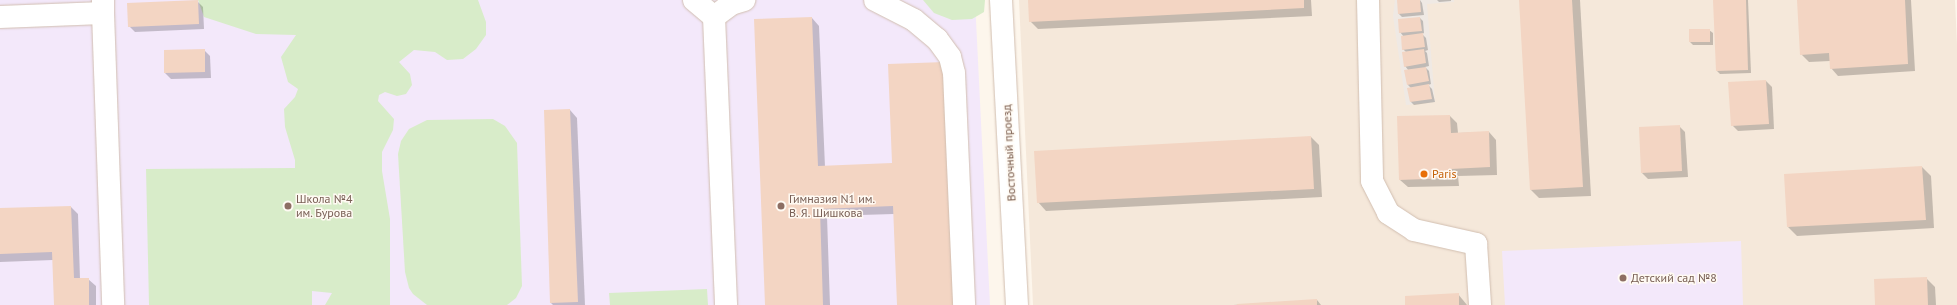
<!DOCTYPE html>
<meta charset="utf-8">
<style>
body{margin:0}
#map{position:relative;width:1957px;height:305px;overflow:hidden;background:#fdf6ec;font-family:"PT Sans",sans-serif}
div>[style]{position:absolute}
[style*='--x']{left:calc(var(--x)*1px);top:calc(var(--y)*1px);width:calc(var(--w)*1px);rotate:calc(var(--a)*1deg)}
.residential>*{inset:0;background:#f5e8da}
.industrial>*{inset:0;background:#efe9e4}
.education>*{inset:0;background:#f3e8fa}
.green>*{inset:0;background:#d8ecc9}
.shadow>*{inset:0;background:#0003}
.building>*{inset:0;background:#f3d5c3}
.roads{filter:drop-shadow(0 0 1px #d1beb0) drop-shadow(0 0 1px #d1beb0)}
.minor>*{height:22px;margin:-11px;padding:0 11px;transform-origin:11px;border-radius:11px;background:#fff}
.dots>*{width:11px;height:11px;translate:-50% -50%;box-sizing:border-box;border:2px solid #fffaf3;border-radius:50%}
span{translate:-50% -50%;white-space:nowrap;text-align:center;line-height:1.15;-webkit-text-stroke:3px #fffaf3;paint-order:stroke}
.street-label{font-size:12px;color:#7a5c4d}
.food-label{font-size:12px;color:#c56008}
.left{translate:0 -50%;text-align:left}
.education-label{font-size:12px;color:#785e54}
</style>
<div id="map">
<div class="residential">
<div style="clip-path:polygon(1019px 0,1955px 0,1957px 45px,1957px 305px,1033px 305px)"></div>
</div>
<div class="industrial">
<div style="clip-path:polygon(1395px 0,1454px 0,1454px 2px,1427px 4px,1435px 102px,1406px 105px,1393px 16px)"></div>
</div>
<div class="education">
<div style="clip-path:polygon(0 0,975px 0,990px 305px,0 305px)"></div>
<div style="clip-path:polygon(1741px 241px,1743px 305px,1505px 305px,1502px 251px)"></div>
</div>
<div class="green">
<div style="clip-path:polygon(198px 0,478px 0,486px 22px,486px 35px,476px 49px,463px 59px,447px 60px,435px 52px,414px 50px,399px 62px,410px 74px,412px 85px,406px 94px,397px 96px,385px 92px,379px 95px,378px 101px,394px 119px,393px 130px,382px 152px,382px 171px,390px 219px,390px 305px,325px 305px,332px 293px,312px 291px,312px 305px,149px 305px,146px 169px,295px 168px,295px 160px,285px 127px,284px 109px,295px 97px,298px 89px,288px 82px,281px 57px,296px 35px,256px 34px,204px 17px)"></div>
<div style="clip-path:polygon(923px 0,985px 0,984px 12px,972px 19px,952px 20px,934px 13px)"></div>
<div style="clip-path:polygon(493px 119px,505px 126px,517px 143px,522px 286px,516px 298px,507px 305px,427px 305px,413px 294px,409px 288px,405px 272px,398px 154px,401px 141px,409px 129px,427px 120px)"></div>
<div style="clip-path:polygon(707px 289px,708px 305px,610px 305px,609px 293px)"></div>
</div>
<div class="shadow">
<div style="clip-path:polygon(1029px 0,1311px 0,1312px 16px,1038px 29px,1030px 21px)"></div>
<div style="clip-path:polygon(1405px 0,1420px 0,1422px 3px,1424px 15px,1402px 17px,1399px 14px)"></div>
<div style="clip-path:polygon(1437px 0,1451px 0,1451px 1px,1439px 2px)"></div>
<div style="clip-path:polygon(1520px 0,1580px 0,1591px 196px,1539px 198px,1531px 190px)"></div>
<div style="clip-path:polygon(1714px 0,1748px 0,1751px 73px,1720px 74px,1717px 71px)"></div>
<div style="clip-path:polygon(1798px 0,1911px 0,1915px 71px,1838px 76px,1831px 68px,1830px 61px,1809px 62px,1801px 54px)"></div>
<div style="clip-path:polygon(197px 1px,203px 7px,204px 29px,135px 32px,129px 26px)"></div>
<div style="clip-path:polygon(812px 18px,819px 26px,825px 167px,893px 164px,898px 305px,894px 214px,827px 216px,830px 305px,766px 305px)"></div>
<div style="clip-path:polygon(1420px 18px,1423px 21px,1424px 33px,1422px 34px,1426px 38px,1428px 50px,1425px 51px,1427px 53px,1429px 66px,1425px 67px,1429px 71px,1431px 84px,1428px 85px,1432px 89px,1435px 102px,1414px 105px,1411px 102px,1411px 88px,1408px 85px,1409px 71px,1405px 66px,1406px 52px,1403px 49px,1404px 37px,1400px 32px)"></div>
<div style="clip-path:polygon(1709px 30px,1713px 33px,1713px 45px,1693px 45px,1690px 42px)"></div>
<div style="clip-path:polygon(204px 50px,210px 56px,211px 78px,171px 79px,165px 73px)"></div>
<div style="clip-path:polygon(1766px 81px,1772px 87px,1774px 129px,1738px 131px,1732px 125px)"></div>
<div style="clip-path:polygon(570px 110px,577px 118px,585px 305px,553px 305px,551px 303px,545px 111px)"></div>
<div style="clip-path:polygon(1450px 116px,1457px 123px,1458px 133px,1489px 132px,1496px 140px,1497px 175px,1458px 176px,1459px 186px,1408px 187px,1400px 180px)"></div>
<div style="clip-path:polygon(1679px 126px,1685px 132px,1688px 177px,1648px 179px,1642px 173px)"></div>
<div style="clip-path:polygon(1311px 137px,1319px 145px,1322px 197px,1046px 211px,1038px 202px)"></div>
<div style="clip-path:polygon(1922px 167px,1931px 176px,1934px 228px,1797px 236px,1788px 227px)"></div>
<div style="clip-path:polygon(71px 207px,78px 214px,80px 279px,88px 279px,96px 286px,96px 305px,55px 305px,53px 260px,0 262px,0 209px)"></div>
<div style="clip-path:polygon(1926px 278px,1935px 287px,1936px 305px,1876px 305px)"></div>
<div style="clip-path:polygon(1458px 294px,1467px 305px,1406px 305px)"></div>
<div style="clip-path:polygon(1317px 300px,1321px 305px,1233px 305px)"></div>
</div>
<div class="building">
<div style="clip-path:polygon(198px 0,199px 24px,128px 27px,127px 3px)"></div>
<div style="clip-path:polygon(1028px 0,1304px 0,1304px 8px,1029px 22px)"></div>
<div style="clip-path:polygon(1397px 0,1420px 0,1421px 12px,1398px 14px)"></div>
<div style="clip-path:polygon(1519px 0,1572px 0,1583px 187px,1530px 190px)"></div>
<div style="clip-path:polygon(1713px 0,1746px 0,1748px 70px,1716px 71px)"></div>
<div style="clip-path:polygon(1797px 0,1905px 0,1908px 64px,1830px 69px,1829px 53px,1800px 55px)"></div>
<div style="clip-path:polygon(812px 17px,818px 166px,892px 163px,888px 64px,945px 62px,954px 305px,897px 305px,893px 206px,820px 209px,823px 305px,765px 305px,754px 19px)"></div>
<div style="clip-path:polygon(1420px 17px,1422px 31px,1399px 33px,1398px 19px)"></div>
<div style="clip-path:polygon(1689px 29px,1710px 29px,1710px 42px,1689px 42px)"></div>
<div style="clip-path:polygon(1423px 33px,1425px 47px,1402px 50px,1401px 36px)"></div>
<div style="clip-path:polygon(205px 49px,205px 72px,164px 73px,164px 50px)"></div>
<div style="clip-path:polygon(1424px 49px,1426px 63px,1404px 67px,1402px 52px)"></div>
<div style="clip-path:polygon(1426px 67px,1429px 81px,1407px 85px,1404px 70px)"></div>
<div style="clip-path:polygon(1766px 80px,1769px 124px,1731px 126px,1728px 82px)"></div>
<div style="clip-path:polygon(1429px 84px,1432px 99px,1410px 102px,1407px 88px)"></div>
<div style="clip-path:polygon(570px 109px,578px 302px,550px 303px,544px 110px)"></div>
<div style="clip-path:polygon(1450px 115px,1451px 133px,1489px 131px,1490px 167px,1451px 169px,1451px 178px,1399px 180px,1397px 116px)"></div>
<div style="clip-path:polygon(1680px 125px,1682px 171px,1641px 173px,1639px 127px)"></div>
<div style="clip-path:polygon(1311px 136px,1314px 189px,1037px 203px,1034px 151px)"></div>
<div style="clip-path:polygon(1922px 166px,1926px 220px,1787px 227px,1784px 174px)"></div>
<div style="clip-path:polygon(71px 206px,74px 278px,89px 278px,89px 305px,54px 305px,52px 252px,0 254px,0 208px)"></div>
<div style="clip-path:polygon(1927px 277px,1928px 305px,1875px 305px,1874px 279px)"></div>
<div style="clip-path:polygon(1459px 293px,1459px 305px,1405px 305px,1405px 296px)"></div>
<div style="clip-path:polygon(1317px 299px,1317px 305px,1237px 305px,1237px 304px)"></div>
</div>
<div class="roads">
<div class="minor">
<div style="--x:694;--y:0;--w:26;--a:40"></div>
<div style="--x:714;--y:17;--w:288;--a:87.6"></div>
<div style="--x:875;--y:0;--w:44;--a:27.1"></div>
<div style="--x:914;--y:20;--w:30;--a:40"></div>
<div style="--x:937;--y:39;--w:22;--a:54"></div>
<div style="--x:950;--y:57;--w:16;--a:76"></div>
<div style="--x:954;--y:73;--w:232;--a:87.5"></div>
<div style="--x:1001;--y:0;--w:305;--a:87"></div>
<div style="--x:1368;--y:0;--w:181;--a:88.7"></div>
<div style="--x:1372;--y:181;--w:36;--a:63"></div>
<div style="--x:1388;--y:213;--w:31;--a:33"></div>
<div style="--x:1414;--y:230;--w:64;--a:12.7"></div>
<div style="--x:1476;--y:244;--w:61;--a:86.2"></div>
<div style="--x:103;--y:13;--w:292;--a:88"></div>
<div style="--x:0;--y:17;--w:103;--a:-2.2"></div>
<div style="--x:103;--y:13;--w:13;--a:-90"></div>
<div style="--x:714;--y:17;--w:21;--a:-37"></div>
<div style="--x:731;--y:4;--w:14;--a:-17"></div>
</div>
</div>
<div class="dots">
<div style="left:1424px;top:174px;background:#e8710a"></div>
<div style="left:288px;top:206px;background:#8d6e63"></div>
<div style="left:781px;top:206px;background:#8d6e63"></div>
<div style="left:1623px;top:278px;background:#8d6e63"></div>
</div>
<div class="street-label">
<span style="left:1009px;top:153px;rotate:-93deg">Восточный проезд</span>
</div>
<div class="food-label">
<span class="left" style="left:1432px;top:174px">Paris</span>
</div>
<div class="education-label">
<span class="left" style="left:296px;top:206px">Школа №4<br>им. Бурова</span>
<span class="left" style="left:789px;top:206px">Гимназия N1 им.<br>В. Я. Шишкова</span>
<span class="left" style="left:1631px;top:278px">Детский сад №8</span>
</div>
</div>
